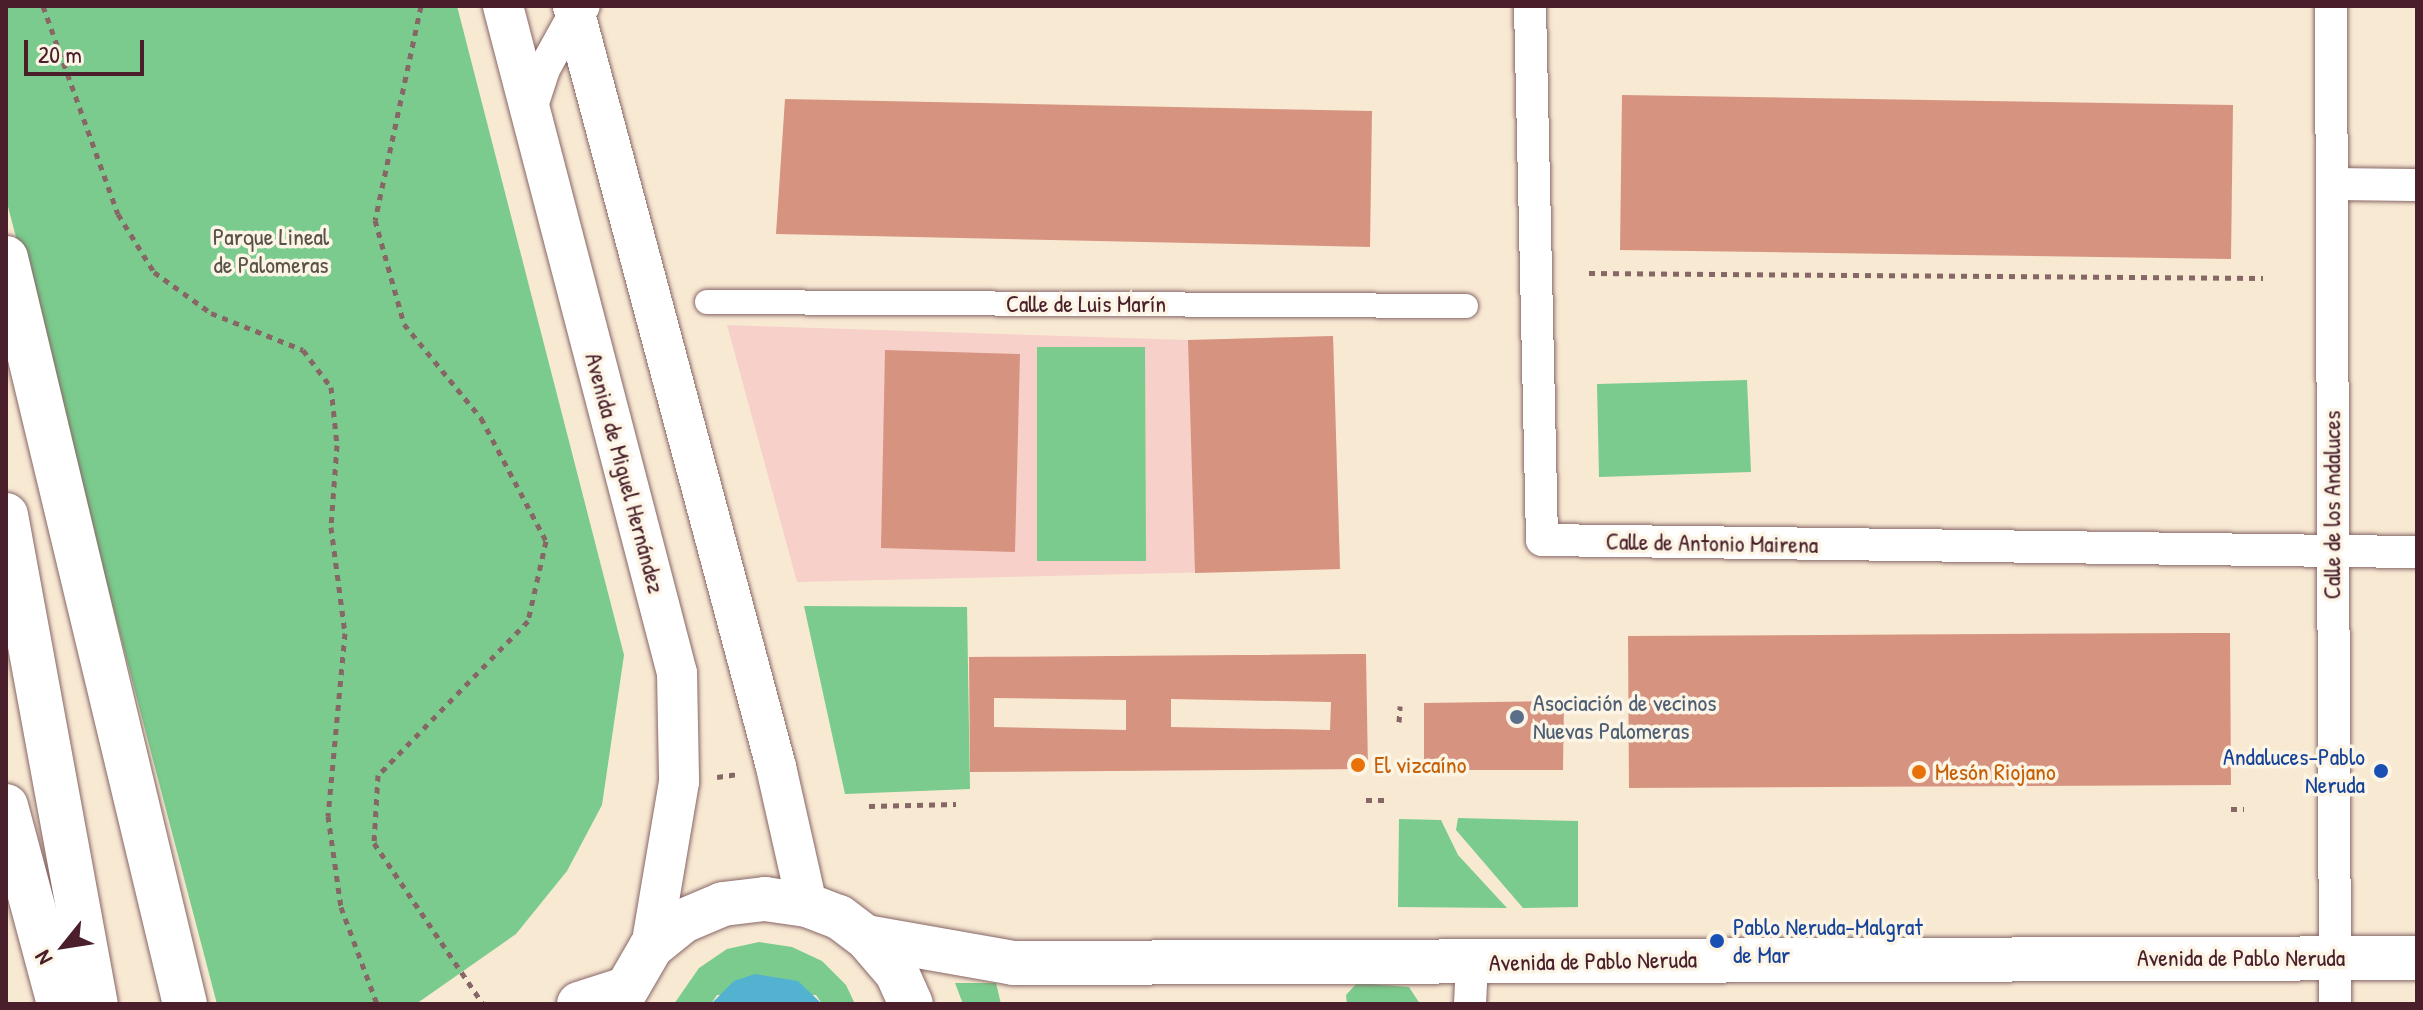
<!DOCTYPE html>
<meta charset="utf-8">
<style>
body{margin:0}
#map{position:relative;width:2423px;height:1010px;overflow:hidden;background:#f8e9d3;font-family:"Patrick Hand",sans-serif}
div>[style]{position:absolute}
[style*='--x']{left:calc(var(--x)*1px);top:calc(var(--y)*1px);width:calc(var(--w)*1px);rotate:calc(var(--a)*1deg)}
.built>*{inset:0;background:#f7d0c9}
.green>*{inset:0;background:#7acb8d}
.water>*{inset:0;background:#52b2d0}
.building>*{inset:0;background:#d69480}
.path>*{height:5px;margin-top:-2.5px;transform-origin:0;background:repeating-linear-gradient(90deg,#876666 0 6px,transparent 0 12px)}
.roads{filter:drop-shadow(0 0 2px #876666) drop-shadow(0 0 2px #876666)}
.pedestrian>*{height:24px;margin:-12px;padding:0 12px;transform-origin:12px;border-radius:12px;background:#fff}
.minor>*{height:32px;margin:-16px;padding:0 16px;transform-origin:16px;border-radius:16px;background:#fff}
.tertiary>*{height:40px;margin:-20px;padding:0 20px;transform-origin:20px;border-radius:20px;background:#fff}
.primary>*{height:44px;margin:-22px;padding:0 22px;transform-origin:22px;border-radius:22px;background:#fff}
.motorway>*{height:44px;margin:-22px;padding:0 22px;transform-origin:22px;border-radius:22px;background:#fff}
.dots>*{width:22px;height:22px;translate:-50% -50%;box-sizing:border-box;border:4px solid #fcf5e5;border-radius:50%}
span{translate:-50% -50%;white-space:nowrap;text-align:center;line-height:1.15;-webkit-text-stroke:7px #fcf5e5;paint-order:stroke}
.park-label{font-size:24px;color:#585348}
.street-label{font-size:24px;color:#4a1f2b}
.service-label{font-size:24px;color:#4e5e75}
.left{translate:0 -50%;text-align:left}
.transit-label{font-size:24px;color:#164399}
.right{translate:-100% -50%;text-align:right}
.food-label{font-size:24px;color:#c56008}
.frame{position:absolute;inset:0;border:8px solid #4a1f2b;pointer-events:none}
.north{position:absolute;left:24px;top:906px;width:80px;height:80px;-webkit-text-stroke:6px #fcf5e5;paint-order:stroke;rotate:240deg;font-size:22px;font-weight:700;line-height:32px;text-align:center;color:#4a1f2b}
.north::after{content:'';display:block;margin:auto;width:28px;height:36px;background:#4a1f2b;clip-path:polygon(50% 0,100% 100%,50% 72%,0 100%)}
.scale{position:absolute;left:24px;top:40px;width:120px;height:36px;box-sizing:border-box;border:4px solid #4a1f2b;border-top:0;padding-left:10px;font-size:24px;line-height:28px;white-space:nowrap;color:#4a1f2b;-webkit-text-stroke:6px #fcf5e5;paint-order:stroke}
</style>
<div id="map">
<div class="built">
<div style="clip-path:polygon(727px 325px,1188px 340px,1333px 336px,1340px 569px,797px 582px)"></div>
</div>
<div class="green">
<div style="clip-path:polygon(6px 6px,457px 6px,624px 655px,602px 805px,567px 871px,516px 934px,416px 1004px,217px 1004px,6px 199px)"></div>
<div style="clip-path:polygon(1037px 347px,1145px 347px,1146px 561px,1037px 561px)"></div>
<div style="clip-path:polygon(1747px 380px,1751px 472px,1599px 477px,1597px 384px)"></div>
<div style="clip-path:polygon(804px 606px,967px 607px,970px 789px,845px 794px)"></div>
<div style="clip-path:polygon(1458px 818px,1578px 821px,1578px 907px,1523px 908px,1456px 830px)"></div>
<div style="clip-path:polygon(1399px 819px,1441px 820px,1458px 855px,1507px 908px,1398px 907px)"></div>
<div style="clip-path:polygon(759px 942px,792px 947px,822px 961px,846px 985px,855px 1004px,822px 1004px,816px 995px,717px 995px,711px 1004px,674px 1004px,699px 968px,727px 949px)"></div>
<div style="clip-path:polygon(955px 983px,996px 983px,1001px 1004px,963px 1004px)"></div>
<div style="clip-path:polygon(1357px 983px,1409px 987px,1420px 1004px,1347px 1004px,1346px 995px)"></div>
</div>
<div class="water">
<div style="clip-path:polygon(755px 974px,798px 981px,822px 1004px,711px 1004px,734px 981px)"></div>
</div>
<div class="building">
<div style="clip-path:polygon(1622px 95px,2233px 105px,2231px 259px,1620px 250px)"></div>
<div style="clip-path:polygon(785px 99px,1372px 111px,1370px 247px,776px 234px)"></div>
<div style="clip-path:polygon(1333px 336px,1340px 569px,1195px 573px,1188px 340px)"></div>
<div style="clip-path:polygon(885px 350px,1020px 354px,1015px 552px,881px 548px)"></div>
<div style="clip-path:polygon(2195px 633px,2230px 633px,2231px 785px,1629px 788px,1628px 636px)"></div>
<div style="clip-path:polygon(evenodd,1352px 654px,1366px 654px,1368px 769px,970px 772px,969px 657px,1352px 654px,994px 698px,1126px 700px,1126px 730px,994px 727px,994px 698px,1352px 654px,1171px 699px,1331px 702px,1330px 730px,1171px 727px,1171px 699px)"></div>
<div style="clip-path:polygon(1564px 701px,1563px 770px,1424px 770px,1424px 703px)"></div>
</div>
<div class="path">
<div style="--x:43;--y:6;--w:221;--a:70.2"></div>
<div style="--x:118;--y:214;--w:68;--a:58.2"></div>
<div style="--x:154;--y:272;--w:70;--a:35.7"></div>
<div style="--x:211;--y:313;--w:99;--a:21.9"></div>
<div style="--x:303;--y:350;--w:46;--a:52.9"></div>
<div style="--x:331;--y:387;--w:58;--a:84.1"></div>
<div style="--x:337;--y:445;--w:82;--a:94.2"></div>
<div style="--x:331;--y:527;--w:107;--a:82.5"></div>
<div style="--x:345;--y:633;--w:184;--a:95.3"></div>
<div style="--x:328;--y:816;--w:92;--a:81.9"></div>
<div style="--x:341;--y:907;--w:103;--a:69.6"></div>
<div style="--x:421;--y:6;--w:219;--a:102.1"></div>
<div style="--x:375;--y:220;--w:108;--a:74.4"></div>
<div style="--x:404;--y:324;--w:122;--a:50.7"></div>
<div style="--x:481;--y:418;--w:139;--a:62.1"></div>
<div style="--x:546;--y:541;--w:82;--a:102.7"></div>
<div style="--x:528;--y:621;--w:215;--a:134.2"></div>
<div style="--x:378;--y:775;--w:68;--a:93.4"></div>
<div style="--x:374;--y:843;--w:194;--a:55.9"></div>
<div style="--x:1589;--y:273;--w:674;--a:0.43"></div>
<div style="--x:1399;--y:722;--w:16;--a:-86"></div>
<div style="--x:717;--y:777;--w:21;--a:-8"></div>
<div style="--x:1366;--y:800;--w:20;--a:0"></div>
<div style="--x:869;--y:806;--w:87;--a:-1.3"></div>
<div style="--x:2231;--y:809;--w:13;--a:0"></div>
</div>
<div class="roads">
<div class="pedestrian">
<div style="--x:707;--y:302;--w:759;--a:0.3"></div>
</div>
<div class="minor">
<div style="--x:1530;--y:6;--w:534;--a:88.71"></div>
<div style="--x:1542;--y:540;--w:875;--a:0.79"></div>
<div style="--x:2331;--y:6;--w:998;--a:89.77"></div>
<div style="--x:531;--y:109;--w:42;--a:-72"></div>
<div style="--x:544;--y:69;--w:64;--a:-61"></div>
<div style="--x:575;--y:13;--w:11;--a:-38"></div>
<div style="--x:2332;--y:184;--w:85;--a:0.7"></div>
<div style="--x:1470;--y:1004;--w:41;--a:-87.2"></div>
</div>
<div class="tertiary">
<div style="--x:503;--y:6;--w:689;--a:75.38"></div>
<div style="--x:677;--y:673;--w:109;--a:88.9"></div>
<div style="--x:679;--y:782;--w:167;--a:99.6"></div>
<div style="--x:573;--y:6;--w:788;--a:75.06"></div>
<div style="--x:776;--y:767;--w:141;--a:77.3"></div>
</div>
<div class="primary">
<div style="--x:866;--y:937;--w:149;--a:10"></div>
<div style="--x:1013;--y:963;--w:1404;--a:-0.2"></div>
<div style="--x:579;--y:1004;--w:45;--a:-18"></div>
<div style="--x:618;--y:1004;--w:66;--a:-59.9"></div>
<div style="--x:651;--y:947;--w:41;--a:-39.1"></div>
<div style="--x:683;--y:921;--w:43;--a:-23"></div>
<div style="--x:723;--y:904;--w:42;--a:-6.8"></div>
<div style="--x:765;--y:899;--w:42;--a:8.1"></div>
<div style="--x:807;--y:905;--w:34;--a:21"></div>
<div style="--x:839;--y:917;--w:34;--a:37"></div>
<div style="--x:866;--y:937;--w:48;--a:49.3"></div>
<div style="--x:897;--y:973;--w:34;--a:66"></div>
</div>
<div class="motorway">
<div style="--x:6;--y:258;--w:767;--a:76.51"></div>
<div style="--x:6;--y:515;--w:497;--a:79.6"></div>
<div style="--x:6;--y:806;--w:205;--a:75"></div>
</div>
</div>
<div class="dots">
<div style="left:1517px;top:717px;background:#5c6f8a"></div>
<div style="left:1358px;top:765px;background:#e8710a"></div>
<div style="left:2381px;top:771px;background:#1a4fb4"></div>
<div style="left:1919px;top:772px;background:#e8710a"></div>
<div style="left:1717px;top:941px;background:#1a4fb4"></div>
</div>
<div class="park-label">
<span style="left:271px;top:251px">Parque Lineal<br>de Palomeras</span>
</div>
<div class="street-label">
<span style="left:1086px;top:304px">Calle de Luis Marín</span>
<span style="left:625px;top:473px;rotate:75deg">Avenida de Miguel Hernández</span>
<span style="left:2332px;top:505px;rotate:-90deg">Calle de los Andaluces</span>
<span style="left:1712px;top:543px;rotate:1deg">Calle de Antonio Mairena</span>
<span style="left:2241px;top:958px">Avenida de Pablo Neruda</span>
<span style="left:1593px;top:961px;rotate:-1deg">Avenida de Pablo Neruda</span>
</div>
<div class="service-label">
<span class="left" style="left:1533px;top:717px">Asociación de vecinos<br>Nuevas Palomeras</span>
</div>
<div class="transit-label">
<span class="right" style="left:2365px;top:771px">Andaluces-Pablo<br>Neruda</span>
<span class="left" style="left:1733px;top:941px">Pablo Neruda-Malgrat<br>de Mar</span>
</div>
<div class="food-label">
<span class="left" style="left:1374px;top:765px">El vizcaíno</span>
<span class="left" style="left:1935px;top:772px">Mesón Riojano</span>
</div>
<div class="frame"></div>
<div class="north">N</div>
<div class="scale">20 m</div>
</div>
